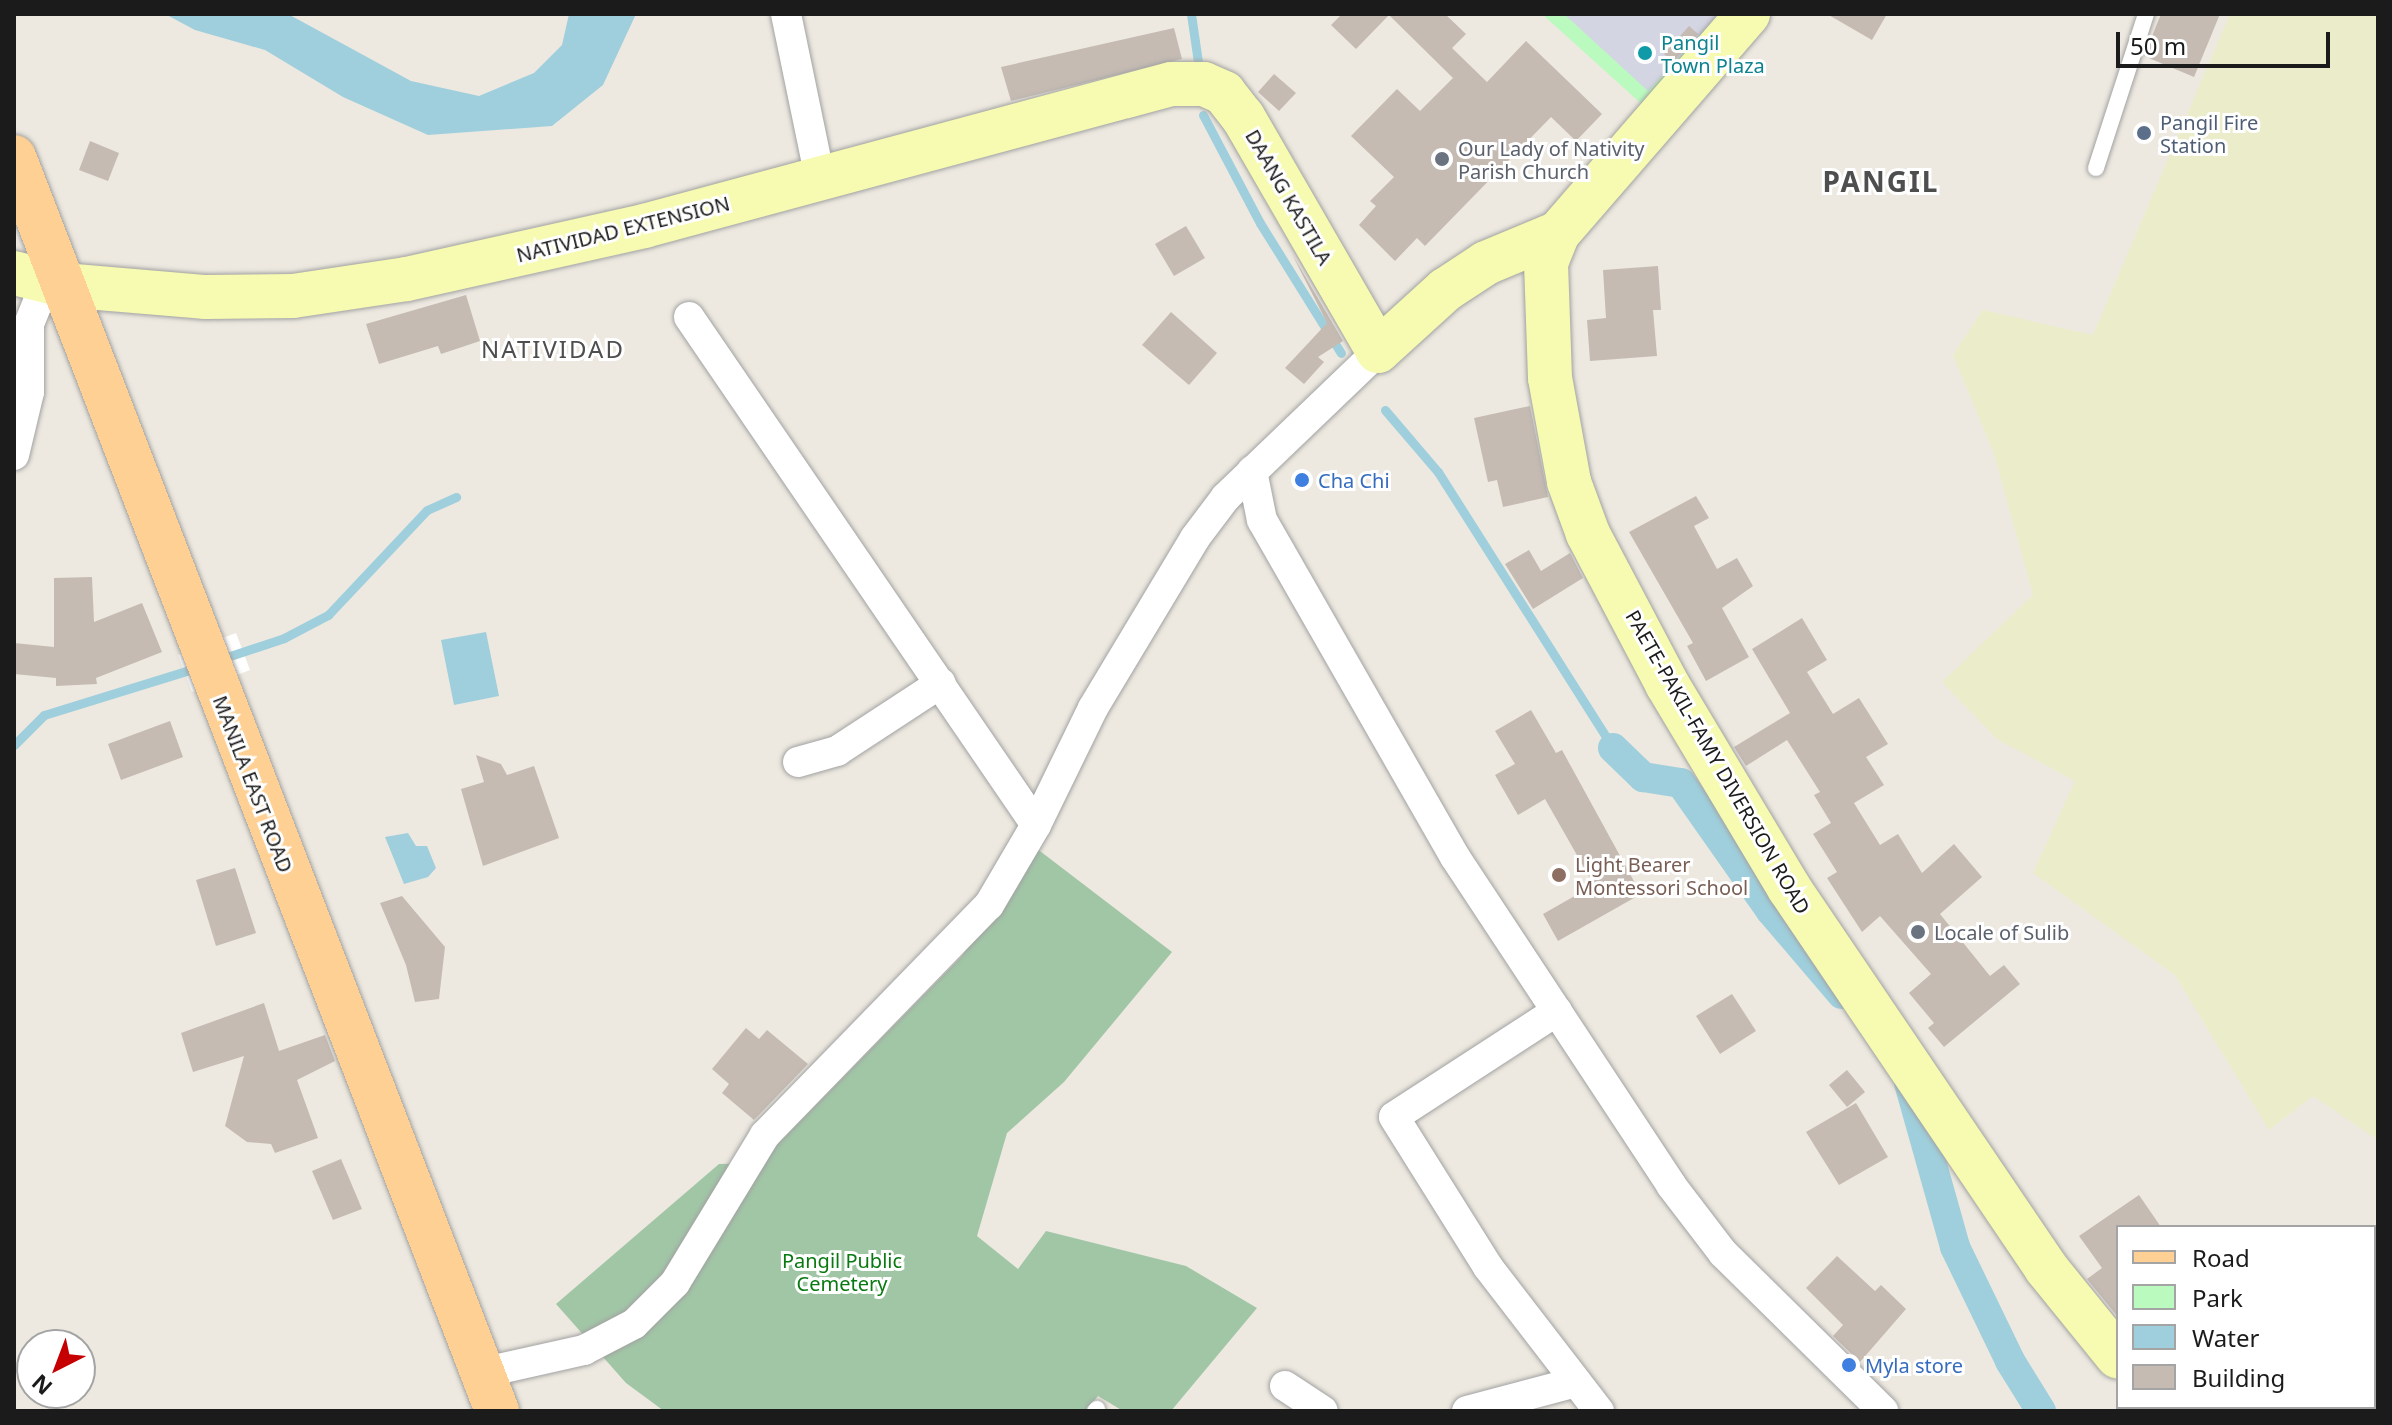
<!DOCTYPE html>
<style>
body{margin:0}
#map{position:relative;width:2392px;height:1425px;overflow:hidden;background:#ede9e0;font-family:"Noto Sans",sans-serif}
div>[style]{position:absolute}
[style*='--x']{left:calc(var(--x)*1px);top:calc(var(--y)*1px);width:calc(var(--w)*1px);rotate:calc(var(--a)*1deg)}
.farmland>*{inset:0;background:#ebedca}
.cemetery>*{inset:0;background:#a1c6a6}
.park>*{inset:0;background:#bafabf}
.plaza>*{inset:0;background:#d4d5e3}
.water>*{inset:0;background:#9fcfdc}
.pier>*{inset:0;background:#fff}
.stream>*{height:9px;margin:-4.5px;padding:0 4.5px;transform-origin:4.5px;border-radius:4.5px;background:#9fcfdc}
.canal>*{height:30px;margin:-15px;padding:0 15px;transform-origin:15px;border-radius:15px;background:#9fcfdc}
.building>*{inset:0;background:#c5bbb3}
.roads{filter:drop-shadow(0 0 2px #a2a2a2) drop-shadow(0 0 2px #a2a2a2)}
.lane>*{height:16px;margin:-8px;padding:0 8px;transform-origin:8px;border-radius:8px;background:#fff}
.street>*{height:30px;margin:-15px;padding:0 15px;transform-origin:15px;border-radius:15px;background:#fff}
.secondary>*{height:44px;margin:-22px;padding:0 22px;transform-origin:22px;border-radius:22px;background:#f7fab1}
.primary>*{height:44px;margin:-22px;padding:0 22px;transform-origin:22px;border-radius:22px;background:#fed094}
.dots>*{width:22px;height:22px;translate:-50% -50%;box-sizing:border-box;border:4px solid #fff;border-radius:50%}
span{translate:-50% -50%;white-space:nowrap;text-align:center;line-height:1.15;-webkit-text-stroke:6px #fff;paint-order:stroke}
.culture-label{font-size:20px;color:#0d838f}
.left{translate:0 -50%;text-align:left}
.service-label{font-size:20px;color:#4e5e75}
.worship-label{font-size:20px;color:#5b616d}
.street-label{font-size:20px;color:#1b1b1b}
.shop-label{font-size:20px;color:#366cbe}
.education-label{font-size:20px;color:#785e54}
.park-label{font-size:20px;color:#097a11}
.quarter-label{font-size:24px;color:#4e4e4e;letter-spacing:2px}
.district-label{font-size:28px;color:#4e4e4e;font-weight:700;letter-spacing:2px}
.frame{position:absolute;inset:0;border:16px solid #1b1b1b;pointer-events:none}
.legend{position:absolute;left:2116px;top:1225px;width:260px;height:184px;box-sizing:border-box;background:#fff;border:2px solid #a4a4a4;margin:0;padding:10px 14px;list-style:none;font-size:24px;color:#1b1b1b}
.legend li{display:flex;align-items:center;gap:16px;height:40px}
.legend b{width:40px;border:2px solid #a4a4a4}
.north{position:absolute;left:16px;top:1329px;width:80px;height:80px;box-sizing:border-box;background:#fff;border:2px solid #a4a4a4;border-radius:50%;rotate:222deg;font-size:22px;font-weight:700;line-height:32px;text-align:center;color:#1b1b1b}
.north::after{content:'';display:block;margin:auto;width:28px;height:36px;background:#c60001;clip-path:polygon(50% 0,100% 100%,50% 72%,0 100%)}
.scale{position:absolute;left:2116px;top:32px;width:214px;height:36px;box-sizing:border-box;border:4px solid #1b1b1b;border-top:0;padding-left:10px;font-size:24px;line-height:28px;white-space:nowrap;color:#1b1b1b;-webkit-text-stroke:6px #fff;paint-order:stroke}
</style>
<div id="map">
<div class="farmland">
<div style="clip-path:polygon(2230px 14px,2378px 14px,2378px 1140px,2313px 1096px,2269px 1130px,2175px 975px,2033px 873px,2075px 781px,1997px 739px,1942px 682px,2033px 595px,1994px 454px,1953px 355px,1983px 310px,2093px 335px)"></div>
</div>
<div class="cemetery">
<div style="clip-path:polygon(1036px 848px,1172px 952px,1064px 1082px,1007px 1133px,977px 1236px,1018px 1269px,1046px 1231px,1186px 1266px,1257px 1308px,1171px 1411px,1123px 1411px,1098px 1396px,1086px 1411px,664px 1411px,626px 1383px,556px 1304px,719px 1164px,759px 1163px,962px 956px)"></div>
</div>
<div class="park">
<div style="clip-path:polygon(1542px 14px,1730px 14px,1646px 108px)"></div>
</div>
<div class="plaza">
<div style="clip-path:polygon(1564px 14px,1719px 14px,1648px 91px)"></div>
</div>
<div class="water">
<div style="clip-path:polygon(165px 14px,288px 14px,411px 81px,479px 96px,534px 73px,562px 45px,569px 14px,636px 14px,603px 85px,552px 126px,428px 135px,343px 97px,265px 50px,195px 30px)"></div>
<div style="clip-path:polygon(486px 632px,499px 696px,454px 705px,441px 640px)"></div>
<div style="clip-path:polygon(408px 833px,416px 846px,427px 846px,436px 868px,428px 877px,404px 884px,385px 837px)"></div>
</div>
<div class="pier">
<div style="clip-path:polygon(236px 633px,250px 670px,192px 692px,178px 655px)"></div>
</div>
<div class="stream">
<div style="--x:1191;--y:14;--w:56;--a:81.7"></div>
<div style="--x:1203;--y:115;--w:122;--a:62.2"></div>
<div style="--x:1260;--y:223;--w:153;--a:58.1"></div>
<div style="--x:1385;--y:410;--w:82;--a:49.5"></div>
<div style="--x:1438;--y:472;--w:327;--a:57.6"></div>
<div style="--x:221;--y:659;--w:66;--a:-18.4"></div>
<div style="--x:284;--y:638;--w:50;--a:-27.6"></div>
<div style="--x:328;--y:615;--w:144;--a:-46.7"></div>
<div style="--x:427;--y:510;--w:32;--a:-24"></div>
<div style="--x:14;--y:745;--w:42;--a:-45"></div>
<div style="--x:44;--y:715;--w:162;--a:-17.2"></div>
</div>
<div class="canal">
<div style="--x:1613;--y:748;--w:42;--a:44"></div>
<div style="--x:1643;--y:777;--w:38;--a:9"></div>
<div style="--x:1681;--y:783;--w:156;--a:54.9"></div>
<div style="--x:1771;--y:911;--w:109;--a:49.5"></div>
<div style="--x:1909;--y:1083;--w:170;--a:74.3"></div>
<div style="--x:1955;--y:1247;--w:127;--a:64.2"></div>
<div style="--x:2010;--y:1361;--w:59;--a:58.2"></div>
</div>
<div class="building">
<div style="clip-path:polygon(1342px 14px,1445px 14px,1466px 34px,1452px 48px,1487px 82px,1526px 41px,1602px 114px,1576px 141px,1551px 117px,1425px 246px,1417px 238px,1395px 261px,1359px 225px,1376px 206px,1370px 201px,1394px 177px,1351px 136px,1397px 89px,1420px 111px,1453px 78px,1389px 15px,1356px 49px,1331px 25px)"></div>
<div style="clip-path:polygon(1827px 14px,1887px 14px,1872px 40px)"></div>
<div style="clip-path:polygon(2161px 14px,2220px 14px,2194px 77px,2144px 56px)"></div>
<div style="clip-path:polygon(1689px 26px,1698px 34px,1673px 62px,1664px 54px)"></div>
<div style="clip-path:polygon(1174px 28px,1182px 59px,1011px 101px,1001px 67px)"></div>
<div style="clip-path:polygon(1274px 74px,1296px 93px,1279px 111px,1258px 92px)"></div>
<div style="clip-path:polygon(90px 141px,119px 153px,108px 181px,79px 170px)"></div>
<div style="clip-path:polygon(1186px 226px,1205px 258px,1174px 276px,1155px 244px)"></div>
<div style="clip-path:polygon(1292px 254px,1343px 341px,1318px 357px,1324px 362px,1304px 384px,1285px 368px,1327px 323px)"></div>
<div style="clip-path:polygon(1658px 266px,1661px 310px,1653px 310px,1657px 356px,1590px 361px,1587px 320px,1606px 318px,1603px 270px)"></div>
<div style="clip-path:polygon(466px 295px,480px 341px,441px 354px,438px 346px,379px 364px,366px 324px)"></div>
<div style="clip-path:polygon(1171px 312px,1217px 353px,1189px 385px,1142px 345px)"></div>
<div style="clip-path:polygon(1530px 406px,1548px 497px,1503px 507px,1497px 480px,1488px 482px,1474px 418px)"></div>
<div style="clip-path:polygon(1696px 496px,1709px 518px,1694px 526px,1717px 569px,1737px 558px,1753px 586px,1722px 608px,1749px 657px,1706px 681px,1687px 646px,1693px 643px,1629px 532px)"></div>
<div style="clip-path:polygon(1529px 550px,1541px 571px,1570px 553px,1583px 578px,1533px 609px,1505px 564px)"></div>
<div style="clip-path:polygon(92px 577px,94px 622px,142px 603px,162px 652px,96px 678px,97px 684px,56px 686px,56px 678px,14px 674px,14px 643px,54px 647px,54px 578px)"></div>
<div style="clip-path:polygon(1802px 618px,1827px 660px,1807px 672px,1833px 714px,1859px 698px,1888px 744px,1866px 757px,1884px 785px,1854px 803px,1880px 845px,1898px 834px,1922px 873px,1954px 844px,1982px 877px,1940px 914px,1990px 976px,2004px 965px,2020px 984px,1944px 1047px,1928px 1028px,1934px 1023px,1909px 993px,1931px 974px,1880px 916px,1862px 932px,1827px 878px,1837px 872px,1813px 834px,1831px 823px,1814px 795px,1820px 792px,1787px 740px,1746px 766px,1734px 747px,1790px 713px,1752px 649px)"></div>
<div style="clip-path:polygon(1531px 710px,1556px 753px,1562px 750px,1641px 894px,1558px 941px,1543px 914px,1594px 885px,1545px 799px,1518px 815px,1495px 775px,1515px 764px,1495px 731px)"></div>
<div style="clip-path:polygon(170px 721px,183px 757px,121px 780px,108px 744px)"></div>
<div style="clip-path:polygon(476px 755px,501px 764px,507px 775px,534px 766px,559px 838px,483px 866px,461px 789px,484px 782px)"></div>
<div style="clip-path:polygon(235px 868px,256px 933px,216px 946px,196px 880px)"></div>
<div style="clip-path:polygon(402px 896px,445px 947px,439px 999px,415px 1002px,406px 965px,380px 903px)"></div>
<div style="clip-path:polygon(1732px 994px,1756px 1031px,1720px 1054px,1696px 1016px)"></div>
<div style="clip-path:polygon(264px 1003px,279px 1051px,325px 1035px,335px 1061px,297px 1080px,318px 1138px,275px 1153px,271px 1144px,247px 1142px,225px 1126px,244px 1056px,193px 1072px,181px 1033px)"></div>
<div style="clip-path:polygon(746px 1028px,759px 1039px,767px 1030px,808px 1064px,754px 1120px,722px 1093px,729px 1084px,712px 1069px)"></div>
<div style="clip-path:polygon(1847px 1070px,1865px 1092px,1847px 1107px,1829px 1085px)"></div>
<div style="clip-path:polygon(1856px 1103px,1888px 1157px,1839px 1185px,1806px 1132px)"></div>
<div style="clip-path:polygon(341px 1159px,362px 1209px,333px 1220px,312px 1171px)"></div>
<div style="clip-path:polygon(2139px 1195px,2161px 1227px,2118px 1227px,2118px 1317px,2087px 1279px,2102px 1268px,2079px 1236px)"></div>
<div style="clip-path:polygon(1837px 1256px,1875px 1291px,1881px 1285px,1906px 1309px,1860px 1362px,1833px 1336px,1843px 1325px,1806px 1288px)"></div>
</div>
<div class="roads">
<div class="lane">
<div style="--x:2096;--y:168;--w:162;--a:-72"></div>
<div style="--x:1095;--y:1411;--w:3;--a:-45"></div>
</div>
<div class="street">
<div style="--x:786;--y:14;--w:167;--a:78.3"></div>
<div style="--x:689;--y:317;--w:615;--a:55.66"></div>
<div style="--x:14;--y:455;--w:65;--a:-76.6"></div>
<div style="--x:29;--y:392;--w:68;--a:-90"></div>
<div style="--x:29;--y:324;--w:31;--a:-68"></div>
<div style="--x:41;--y:295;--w:24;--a:-24"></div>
<div style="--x:1252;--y:471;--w:50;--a:78.5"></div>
<div style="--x:1262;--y:520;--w:388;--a:60.2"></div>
<div style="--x:1455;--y:857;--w:393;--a:56.6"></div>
<div style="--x:1671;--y:1185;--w:86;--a:52.6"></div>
<div style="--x:1723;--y:1253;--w:225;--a:44.6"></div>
<div style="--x:798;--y:762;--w:41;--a:-15.8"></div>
<div style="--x:837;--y:751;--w:124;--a:-33.2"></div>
<div style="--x:1557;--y:1011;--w:194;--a:147"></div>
<div style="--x:1394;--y:1117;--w:177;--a:57.9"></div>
<div style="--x:1488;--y:1267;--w:182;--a:52.4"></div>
<div style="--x:481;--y:1373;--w:106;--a:-12.6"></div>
<div style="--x:584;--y:1350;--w:56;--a:-27.5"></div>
<div style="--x:634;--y:1324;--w:58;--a:-45"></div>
<div style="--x:675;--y:1283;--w:173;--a:-58.7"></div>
<div style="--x:765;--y:1135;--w:321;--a:-45.8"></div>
<div style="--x:989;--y:905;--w:93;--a:-59.6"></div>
<div style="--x:1036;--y:825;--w:130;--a:-64"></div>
<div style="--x:1093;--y:708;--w:198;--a:-59"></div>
<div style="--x:1195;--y:538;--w:51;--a:-52.9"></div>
<div style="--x:1226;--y:497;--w:211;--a:-43.8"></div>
<div style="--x:1285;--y:1386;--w:45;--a:33.3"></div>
<div style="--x:1467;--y:1411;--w:113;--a:-14.9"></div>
</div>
<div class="secondary">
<div style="--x:1748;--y:14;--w:290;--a:130.9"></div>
<div style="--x:1558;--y:233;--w:32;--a:112"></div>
<div style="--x:1546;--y:263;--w:115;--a:88"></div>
<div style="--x:1550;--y:378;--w:106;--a:79.6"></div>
<div style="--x:1569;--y:482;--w:55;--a:69.9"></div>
<div style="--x:1588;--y:534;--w:170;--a:62.2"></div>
<div style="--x:1667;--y:684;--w:238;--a:59.1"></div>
<div style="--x:1789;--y:888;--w:459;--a:55.9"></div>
<div style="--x:2046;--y:1268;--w:114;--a:51"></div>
<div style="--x:14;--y:273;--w:50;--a:13.8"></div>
<div style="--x:63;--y:285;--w:144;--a:4.8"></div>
<div style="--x:206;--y:297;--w:87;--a:-0.7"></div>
<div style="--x:293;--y:296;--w:115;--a:-8.5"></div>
<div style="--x:407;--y:279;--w:243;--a:-12.6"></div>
<div style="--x:644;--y:226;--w:546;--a:-15.08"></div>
<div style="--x:1171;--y:84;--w:33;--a:0"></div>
<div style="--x:1204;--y:84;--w:22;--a:24"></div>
<div style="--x:1224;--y:93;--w:31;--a:52"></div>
<div style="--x:1243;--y:117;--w:270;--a:60"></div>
<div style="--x:1378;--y:351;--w:91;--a:-42.3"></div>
<div style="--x:1445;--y:290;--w:49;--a:-33.4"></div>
<div style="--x:1486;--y:263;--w:78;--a:-22.6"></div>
<div style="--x:2175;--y:1407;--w:6;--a:39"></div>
</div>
<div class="primary">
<div style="--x:14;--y:157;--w:1344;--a:68.93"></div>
</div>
</div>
<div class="dots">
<div style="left:1645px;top:53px;background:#0f9aa8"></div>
<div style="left:2144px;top:133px;background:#5c6f8a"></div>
<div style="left:1442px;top:159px;background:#6b7280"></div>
<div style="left:1302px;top:480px;background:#3f7fe0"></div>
<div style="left:1559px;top:875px;background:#8d6e63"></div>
<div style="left:1918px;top:932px;background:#6b7280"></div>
<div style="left:1849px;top:1365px;background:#3f7fe0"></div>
</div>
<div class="culture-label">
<span class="left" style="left:1661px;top:54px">Pangil<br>Town Plaza</span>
</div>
<div class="service-label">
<span class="left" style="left:2160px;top:134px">Pangil Fire<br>Station</span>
</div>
<div class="worship-label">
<span class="left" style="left:1458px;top:160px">Our Lady of Nativity<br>Parish Church</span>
<span class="left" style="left:1934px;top:932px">Locale of Sulib</span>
</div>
<div class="street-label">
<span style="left:1289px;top:197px;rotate:60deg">DAANG KASTILA</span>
<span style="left:623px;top:229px;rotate:-14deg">NATIVIDAD EXTENSION</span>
<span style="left:1718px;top:762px;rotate:60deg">PAETE-PAKIL-FAMY DIVERSION ROAD</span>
<span style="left:253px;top:784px;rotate:69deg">MANILA EAST ROAD</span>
</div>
<div class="shop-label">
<span class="left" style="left:1318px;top:480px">Cha Chi</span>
<span class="left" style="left:1865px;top:1365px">Myla store</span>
</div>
<div class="education-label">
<span class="left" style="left:1575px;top:876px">Light Bearer<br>Montessori School</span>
</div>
<div class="park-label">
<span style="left:842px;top:1272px">Pangil Public<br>Cemetery</span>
</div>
<div class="quarter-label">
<span style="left:553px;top:349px">NATIVIDAD</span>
</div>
<div class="district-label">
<span style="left:1881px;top:181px">PANGIL</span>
</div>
<div class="frame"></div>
<ul class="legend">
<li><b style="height:10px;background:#fed094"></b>Road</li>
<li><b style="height:22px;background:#bafabf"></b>Park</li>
<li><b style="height:22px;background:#9fcfdc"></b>Water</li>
<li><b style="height:22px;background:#c5bbb3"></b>Building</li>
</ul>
<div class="north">N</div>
<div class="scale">50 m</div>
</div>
